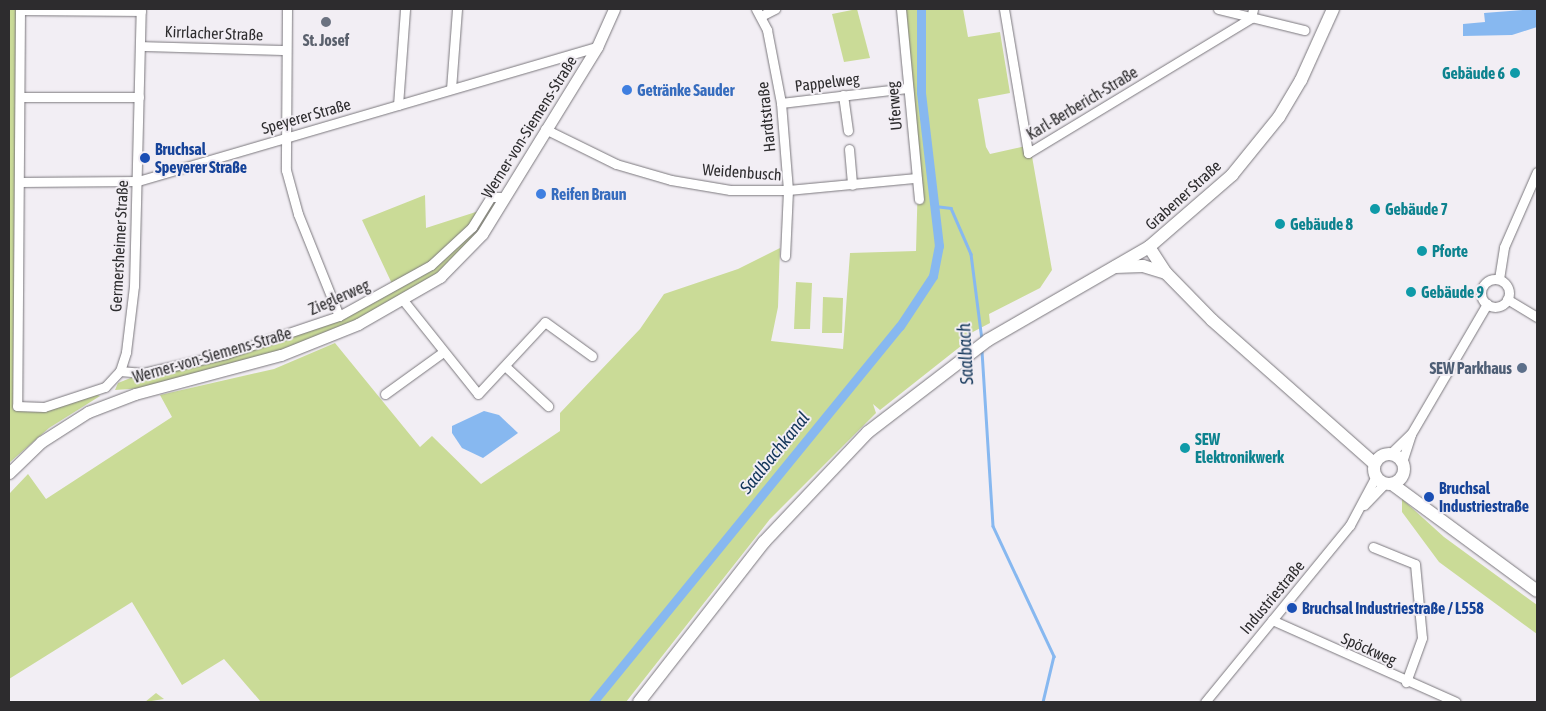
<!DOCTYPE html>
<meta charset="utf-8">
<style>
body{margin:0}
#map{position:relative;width:1546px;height:711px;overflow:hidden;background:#f2eef4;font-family:"Asap Condensed",sans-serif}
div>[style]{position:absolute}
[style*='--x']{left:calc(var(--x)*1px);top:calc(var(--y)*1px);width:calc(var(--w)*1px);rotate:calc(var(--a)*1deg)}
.green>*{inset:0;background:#cadb97}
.water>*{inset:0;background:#87b8f0}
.stream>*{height:2.5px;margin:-1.25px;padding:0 1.25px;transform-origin:1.25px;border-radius:1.25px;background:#87b8f0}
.canal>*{height:9px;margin:-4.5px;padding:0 4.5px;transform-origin:4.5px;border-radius:4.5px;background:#87b8f0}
.roads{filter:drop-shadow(0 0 1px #7a777c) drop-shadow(0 0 1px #7a777c)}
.street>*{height:9px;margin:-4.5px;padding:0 4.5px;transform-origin:4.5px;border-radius:4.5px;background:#fff}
.street>.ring{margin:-4.5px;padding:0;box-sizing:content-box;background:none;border:9px solid #fff;border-radius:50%}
.secondary>*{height:11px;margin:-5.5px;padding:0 5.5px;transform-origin:5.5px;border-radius:5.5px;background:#fff}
.primary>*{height:12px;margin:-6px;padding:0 6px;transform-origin:6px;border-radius:6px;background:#fff}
.primary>.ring{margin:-6px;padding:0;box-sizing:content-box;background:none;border:12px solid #fff;border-radius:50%}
.dots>*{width:14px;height:14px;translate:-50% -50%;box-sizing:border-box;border:2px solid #f2eef4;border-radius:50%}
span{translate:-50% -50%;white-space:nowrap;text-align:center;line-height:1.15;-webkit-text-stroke:4px #f2eef4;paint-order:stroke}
.street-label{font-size:16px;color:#2d2c2e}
.worship-label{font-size:16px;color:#5b616d;font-weight:700}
.culture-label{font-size:16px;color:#0d838f;font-weight:700}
.right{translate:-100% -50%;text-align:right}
.left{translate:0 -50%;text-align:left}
.shop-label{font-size:16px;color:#366cbe;font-weight:700}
.transit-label{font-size:16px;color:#164399;font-weight:700}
.service-label{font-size:16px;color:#4e5e75;font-weight:700}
.water-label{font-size:18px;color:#123559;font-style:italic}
.frame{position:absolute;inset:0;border:10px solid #2d2c2e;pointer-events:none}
</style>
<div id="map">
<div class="green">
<div style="clip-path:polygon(9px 9px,17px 9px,13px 410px,39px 412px,95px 394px,100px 396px,49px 428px,9px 463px)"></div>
<div style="clip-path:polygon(857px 9px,870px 58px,844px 62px,832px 14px)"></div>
<div style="clip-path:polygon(904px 9px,963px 9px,968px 37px,1000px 32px,1010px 93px,978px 99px,986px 147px,990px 154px,1030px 145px,1052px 270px,1040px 288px,989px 314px,990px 323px,969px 334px,966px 342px,880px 410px,873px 404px,876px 413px,770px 519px,626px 702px,261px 702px,224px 659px,182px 685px,132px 602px,9px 679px,10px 493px,28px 474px,46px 499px,172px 417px,160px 395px,274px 369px,335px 343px,420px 447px,432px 436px,481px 484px,560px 431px,560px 413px,640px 329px,664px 294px,738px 269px,780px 248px,778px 307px,771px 341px,843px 349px,850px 253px,916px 251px,918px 178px)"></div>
<div style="clip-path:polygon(425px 195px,426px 228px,482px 210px,491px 197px,505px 197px,451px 268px,403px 300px,281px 355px,158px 387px,115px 390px,118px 383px,143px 373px,275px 339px,394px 288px,362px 220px)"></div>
<div style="clip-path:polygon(796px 282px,812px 283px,810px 329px,794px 329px)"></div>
<div style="clip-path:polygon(823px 297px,843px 298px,842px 333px,822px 333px)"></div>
<div style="clip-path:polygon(1402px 499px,1444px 537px,1537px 605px,1537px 634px,1439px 562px,1402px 512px)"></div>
<div style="clip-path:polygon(156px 693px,164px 699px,145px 702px)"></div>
</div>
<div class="water">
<div style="clip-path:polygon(1537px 9px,1537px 27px,1512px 35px,1463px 36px,1463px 24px,1485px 22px,1484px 13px)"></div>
<div style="clip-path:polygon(484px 411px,499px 415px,518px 433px,483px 458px,462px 448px,452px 433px,452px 426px)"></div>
</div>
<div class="stream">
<div style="--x:935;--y:206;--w:16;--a:7"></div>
<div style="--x:951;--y:208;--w:50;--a:66.5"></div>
<div style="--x:971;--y:254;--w:87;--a:82.7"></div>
<div style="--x:982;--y:351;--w:175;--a:86.4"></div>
<div style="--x:993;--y:526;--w:144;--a:64.9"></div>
<div style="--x:1054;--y:656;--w:47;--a:103.4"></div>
</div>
<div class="canal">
<div style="--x:593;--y:702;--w:485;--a:-50.8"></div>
<div style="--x:900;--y:326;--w:60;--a:-56.6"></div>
<div style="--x:933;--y:276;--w:31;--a:-79"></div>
<div style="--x:939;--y:246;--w:155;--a:-96.7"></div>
<div style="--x:921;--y:92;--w:83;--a:-90"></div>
</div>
<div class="roads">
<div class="street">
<div style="--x:20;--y:9;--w:397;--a:90.4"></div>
<div style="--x:17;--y:406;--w:27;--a:2"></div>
<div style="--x:44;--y:407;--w:64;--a:-18.2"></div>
<div style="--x:105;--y:387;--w:22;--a:-47"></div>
<div style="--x:120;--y:371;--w:20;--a:-72"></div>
<div style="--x:126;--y:352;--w:66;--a:-83.1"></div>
<div style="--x:134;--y:286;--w:277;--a:-88.6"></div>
<div style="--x:287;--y:9;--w:161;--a:90.4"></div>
<div style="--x:286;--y:170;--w:46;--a:74.7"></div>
<div style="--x:298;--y:214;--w:110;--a:68.1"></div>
<div style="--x:756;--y:9;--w:24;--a:62"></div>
<div style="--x:767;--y:30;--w:74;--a:79.1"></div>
<div style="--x:781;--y:103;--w:87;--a:85.4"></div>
<div style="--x:788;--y:190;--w:66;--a:92.6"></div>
<div style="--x:901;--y:9;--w:191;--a:84.6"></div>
<div style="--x:1004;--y:9;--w:146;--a:80.5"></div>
<div style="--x:1028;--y:153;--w:261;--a:-31.2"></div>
<div style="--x:1251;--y:18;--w:9;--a:-77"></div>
<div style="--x:1218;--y:9;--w:89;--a:13.7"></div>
<div style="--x:20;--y:10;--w:121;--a:0.5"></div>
<div style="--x:761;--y:16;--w:16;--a:-27"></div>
<div style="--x:141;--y:46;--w:145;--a:1.6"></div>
<div style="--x:451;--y:89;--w:80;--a:-85.7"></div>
<div style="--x:843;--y:95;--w:36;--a:82"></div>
<div style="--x:20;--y:97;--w:119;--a:0"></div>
<div style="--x:781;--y:103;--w:127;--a:-6.8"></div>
<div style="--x:398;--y:105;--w:96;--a:-85.8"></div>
<div style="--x:545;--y:129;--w:79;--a:26.2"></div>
<div style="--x:616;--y:164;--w:57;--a:16.2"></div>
<div style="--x:671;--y:180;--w:60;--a:9.6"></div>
<div style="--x:730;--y:190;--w:58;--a:0"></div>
<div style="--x:788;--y:190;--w:129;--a:-5.4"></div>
<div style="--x:849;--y:149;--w:36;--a:85"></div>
<div style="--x:19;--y:182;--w:119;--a:-0.5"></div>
<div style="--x:138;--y:181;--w:478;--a:-16.3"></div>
<div style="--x:1499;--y:279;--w:32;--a:-81"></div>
<div style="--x:1504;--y:247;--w:82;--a:-66.3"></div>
<div class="ring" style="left:1481px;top:279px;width:19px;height:19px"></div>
<div style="--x:1507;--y:299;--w:35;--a:31"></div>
<div style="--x:403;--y:300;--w:120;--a:51.4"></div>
<div style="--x:478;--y:394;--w:98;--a:-47.1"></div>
<div style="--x:545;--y:322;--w:58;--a:35.9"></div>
<div style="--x:505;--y:366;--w:59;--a:42.9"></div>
<div style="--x:120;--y:371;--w:23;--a:5"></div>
<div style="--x:143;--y:373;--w:85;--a:-12.9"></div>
<div style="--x:226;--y:354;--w:119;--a:-18.6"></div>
<div style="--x:339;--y:316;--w:105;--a:-29"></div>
<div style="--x:431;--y:265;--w:56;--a:-42.8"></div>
<div style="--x:472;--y:227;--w:36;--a:-58"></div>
<div style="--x:491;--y:197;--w:14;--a:0"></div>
<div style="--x:385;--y:394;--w:72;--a:-35.9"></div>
<div style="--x:1390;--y:454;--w:29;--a:-44"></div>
<div style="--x:1402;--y:462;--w:29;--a:-72"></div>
<div style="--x:1411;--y:434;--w:151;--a:-59.7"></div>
<div style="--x:1364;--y:505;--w:29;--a:-46"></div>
<div style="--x:1373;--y:547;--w:45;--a:22"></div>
<div style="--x:1415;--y:564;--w:74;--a:84.6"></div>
<div style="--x:1422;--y:638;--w:47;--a:110"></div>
<div style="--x:1272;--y:620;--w:201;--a:24"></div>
<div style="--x:1205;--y:702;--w:229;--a:-50.7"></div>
<div style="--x:1350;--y:525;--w:55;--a:-62"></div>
</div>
<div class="secondary">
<div style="--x:9;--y:473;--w:45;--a:-44.1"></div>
<div style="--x:41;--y:442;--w:56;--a:-32.6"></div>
<div style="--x:88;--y:412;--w:50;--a:-21"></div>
<div style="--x:135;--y:394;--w:151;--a:-15"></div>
<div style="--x:281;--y:355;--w:83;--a:-21.9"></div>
<div style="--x:358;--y:324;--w:95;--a:-29.8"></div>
<div style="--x:440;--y:277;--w:60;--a:-45.7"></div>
<div style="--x:482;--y:234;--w:220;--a:-58.4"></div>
<div style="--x:597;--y:47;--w:42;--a:-65.9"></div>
</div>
<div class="primary">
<div style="--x:1149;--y:247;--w:31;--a:57"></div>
<div style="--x:1166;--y:273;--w:66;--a:45.6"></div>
<div style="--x:1212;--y:320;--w:217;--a:41.5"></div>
<div style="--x:1115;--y:267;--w:28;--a:-2"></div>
<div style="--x:1143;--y:266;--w:24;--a:17"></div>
<div class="ring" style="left:1374px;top:454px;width:18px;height:18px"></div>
<div style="--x:1392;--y:484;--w:180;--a:36.4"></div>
<div style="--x:639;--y:702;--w:203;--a:-52"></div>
<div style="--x:764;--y:542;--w:151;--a:-46.6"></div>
<div style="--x:868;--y:432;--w:151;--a:-37.5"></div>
<div style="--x:988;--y:340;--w:186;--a:-30"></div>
<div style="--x:1149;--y:247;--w:110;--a:-40.9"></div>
<div style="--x:1232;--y:175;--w:75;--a:-51"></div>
<div style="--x:1279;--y:117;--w:43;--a:-59.3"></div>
<div style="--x:1301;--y:80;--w:78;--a:-65.7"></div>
</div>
</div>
<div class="dots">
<div style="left:326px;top:22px;background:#6b7280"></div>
<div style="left:1515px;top:73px;background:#0f9aa8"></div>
<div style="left:627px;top:90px;background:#3f7fe0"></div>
<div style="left:145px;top:158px;background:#1a4fb4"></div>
<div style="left:541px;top:194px;background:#3f7fe0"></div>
<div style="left:1375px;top:209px;background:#0f9aa8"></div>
<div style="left:1280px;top:224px;background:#0f9aa8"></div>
<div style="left:1422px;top:251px;background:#0f9aa8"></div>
<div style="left:1411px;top:292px;background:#0f9aa8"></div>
<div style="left:1522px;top:368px;background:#5c6f8a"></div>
<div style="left:1185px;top:448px;background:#0f9aa8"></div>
<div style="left:1429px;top:497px;background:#1a4fb4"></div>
<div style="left:1292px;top:608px;background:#1a4fb4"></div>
</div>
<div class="street-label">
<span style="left:214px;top:33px;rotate:2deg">Kirrlacher Straße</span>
<span style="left:827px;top:82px;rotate:-7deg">Pappelweg</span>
<span style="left:1082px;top:103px;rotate:-31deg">Karl-Berberich-Straße</span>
<span style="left:894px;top:106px;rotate:-95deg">Uferweg</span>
<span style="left:306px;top:116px;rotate:-16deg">Speyerer Straße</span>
<span style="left:766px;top:117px;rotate:-96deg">Hardtstraße</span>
<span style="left:529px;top:127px;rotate:-58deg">Werner-von-Siemens-Straße</span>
<span style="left:742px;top:172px;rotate:4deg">Weidenbusch</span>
<span style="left:1183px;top:195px;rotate:-42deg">Grabener Straße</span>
<span style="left:119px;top:246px;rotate:-87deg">Germersheimer Straße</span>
<span style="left:339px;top:297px;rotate:-24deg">Zieglerweg</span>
<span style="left:212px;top:355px;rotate:-16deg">Werner-von-Siemens-Straße</span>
<span style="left:1272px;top:597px;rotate:-50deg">Industriestraße</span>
<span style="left:1369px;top:649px;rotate:24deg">Spöckweg</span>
</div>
<div class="worship-label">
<span style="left:326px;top:40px">St. Josef</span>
</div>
<div class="culture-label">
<span class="right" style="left:1505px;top:73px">Gebäude 6</span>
<span class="left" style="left:1385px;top:209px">Gebäude 7</span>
<span class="left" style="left:1290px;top:224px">Gebäude 8</span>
<span class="left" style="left:1432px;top:251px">Pforte</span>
<span class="left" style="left:1421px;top:292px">Gebäude 9</span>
<span class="left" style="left:1195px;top:448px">SEW<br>Elektronikwerk</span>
</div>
<div class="shop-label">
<span class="left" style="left:637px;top:90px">Getränke Sauder</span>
<span class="left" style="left:551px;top:194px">Reifen Braun</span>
</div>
<div class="transit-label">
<span class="left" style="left:155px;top:158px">Bruchsal<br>Speyerer Straße</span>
<span class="left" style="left:1439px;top:497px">Bruchsal<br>Industriestraße</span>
<span class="left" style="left:1302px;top:608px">Bruchsal Industriestraße / L558</span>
</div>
<div class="service-label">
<span class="right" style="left:1512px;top:368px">SEW Parkhaus</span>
</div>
<div class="water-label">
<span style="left:966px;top:354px;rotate:-93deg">Saalbach</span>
<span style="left:775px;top:453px;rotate:-51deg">Saalbachkanal</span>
</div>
<div class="frame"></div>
</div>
